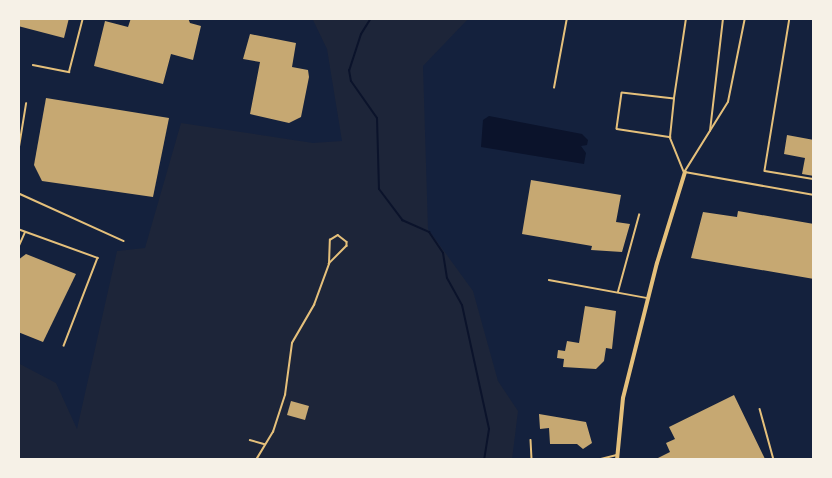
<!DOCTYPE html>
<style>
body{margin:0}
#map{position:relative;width:832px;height:478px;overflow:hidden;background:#14213d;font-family:Figtree,sans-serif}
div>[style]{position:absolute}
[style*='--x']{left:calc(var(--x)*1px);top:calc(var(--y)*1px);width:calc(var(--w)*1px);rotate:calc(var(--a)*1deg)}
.green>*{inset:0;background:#1d2539}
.water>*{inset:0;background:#0b132b}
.stream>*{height:2px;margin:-1px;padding:0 1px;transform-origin:1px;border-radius:1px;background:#0b132b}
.building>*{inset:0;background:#c6a872}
.path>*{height:1.5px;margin:-0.75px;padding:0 0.75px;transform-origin:0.75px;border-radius:0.75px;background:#e5c07b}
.service>*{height:1.5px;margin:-0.75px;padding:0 0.75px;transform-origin:0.75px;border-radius:0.75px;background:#e5c07b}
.minor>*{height:4px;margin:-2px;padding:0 2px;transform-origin:2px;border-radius:2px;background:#e5c07b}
span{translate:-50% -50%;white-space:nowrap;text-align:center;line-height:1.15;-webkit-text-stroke:4.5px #f6f1e7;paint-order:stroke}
.frame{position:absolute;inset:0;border:20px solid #f6f1e7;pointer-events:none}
</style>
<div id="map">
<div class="green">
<div style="clip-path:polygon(312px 18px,469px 18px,423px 66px,428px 229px,473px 291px,498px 381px,518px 411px,512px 460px,18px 460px,18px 363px,56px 383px,77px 429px,117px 251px,145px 248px,181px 123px,313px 143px,342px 141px,327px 49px)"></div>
</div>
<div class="water">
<div style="clip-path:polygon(489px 116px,582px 134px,588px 140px,587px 145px,581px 146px,586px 153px,584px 164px,481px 147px,483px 120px)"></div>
</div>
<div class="stream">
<div style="--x:371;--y:18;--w:19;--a:122"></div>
<div style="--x:361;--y:34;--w:38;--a:108"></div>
<div style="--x:349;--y:70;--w:11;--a:80"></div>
<div style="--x:351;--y:81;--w:45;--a:54.9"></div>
<div style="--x:377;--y:118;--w:71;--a:88.4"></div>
<div style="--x:379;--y:189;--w:39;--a:53"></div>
<div style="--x:402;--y:220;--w:30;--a:24"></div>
<div style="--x:429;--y:232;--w:25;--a:56"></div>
<div style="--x:443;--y:253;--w:25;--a:81"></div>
<div style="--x:447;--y:278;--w:31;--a:61"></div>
<div style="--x:462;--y:305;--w:127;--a:77.7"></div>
<div style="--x:489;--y:429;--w:31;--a:99"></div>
</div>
<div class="building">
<div style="clip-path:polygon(18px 18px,69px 18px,64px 38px,18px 26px)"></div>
<div style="clip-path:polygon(131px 18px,188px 18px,190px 23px,201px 26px,193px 60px,171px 54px,163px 84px,94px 66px,105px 21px,128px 27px)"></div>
<div style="clip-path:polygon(250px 34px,296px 43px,292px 67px,308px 70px,309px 77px,301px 117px,289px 123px,250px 114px,260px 62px,243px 59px)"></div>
<div style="clip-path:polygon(46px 98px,169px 118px,153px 197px,42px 181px,34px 165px)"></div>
<div style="clip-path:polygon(787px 135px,814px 140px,814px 176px,802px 174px,805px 158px,784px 154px)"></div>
<div style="clip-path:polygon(531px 180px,621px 195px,616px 222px,630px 224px,622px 252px,591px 250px,592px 246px,522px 234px)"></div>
<div style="clip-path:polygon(738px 211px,814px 224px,814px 279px,691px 258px,703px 212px,737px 217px)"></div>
<div style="clip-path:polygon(26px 254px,76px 274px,43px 342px,18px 332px,18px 260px)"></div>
<div style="clip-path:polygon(585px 306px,616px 311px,612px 349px,606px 348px,604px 361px,596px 369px,563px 367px,564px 359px,557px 358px,558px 350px,565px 351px,567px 341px,579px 343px)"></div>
<div style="clip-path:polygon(734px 395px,765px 459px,654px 460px,670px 452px,666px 443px,675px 439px,669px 427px)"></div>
<div style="clip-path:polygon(291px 401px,309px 406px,305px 420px,287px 415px)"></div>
<div style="clip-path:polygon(539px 414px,586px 422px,592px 443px,583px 449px,577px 444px,550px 444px,549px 428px,540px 429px)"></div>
</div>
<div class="path">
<div style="--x:250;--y:440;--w:15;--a:16"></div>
<div style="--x:256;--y:460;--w:33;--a:-59"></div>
<div style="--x:273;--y:432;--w:39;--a:-72"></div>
<div style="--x:285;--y:395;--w:52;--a:-82.3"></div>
<div style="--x:292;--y:343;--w:44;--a:-59.9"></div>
<div style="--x:314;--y:305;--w:44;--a:-69.9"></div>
<div style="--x:329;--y:264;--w:24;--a:-88"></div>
<div style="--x:330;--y:240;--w:9;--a:-32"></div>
<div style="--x:338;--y:235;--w:11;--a:38"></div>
<div style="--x:347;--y:242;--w:4;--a:90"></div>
<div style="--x:347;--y:246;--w:25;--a:135"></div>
</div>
<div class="service">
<div style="--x:790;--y:18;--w:155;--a:99.3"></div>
<div style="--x:765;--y:171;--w:50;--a:9.3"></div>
<div style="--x:33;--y:65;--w:37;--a:11"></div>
<div style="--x:69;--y:72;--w:56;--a:-75.5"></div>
<div style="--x:554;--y:88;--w:71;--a:-79.5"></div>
<div style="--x:674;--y:98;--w:80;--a:-81.4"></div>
<div style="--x:686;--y:19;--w:3;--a:-162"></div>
<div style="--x:710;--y:131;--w:114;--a:-83.4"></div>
<div style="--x:670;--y:137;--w:38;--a:-84"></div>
<div style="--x:674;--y:99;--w:52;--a:-173.4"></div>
<div style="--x:622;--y:93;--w:36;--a:98"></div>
<div style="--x:617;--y:129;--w:54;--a:8.6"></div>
<div style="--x:670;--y:137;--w:37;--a:68"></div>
<div style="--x:18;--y:153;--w:50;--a:-80.7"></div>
<div style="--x:685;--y:171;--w:81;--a:-58.1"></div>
<div style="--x:728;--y:102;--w:86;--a:-78.6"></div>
<div style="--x:685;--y:172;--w:131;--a:10.1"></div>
<div style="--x:18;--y:193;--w:116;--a:24.4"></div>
<div style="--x:18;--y:229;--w:85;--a:19.9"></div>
<div style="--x:98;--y:258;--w:94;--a:111.1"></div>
<div style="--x:18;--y:248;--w:17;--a:-66"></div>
<div style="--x:549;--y:280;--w:100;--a:10.4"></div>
<div style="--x:618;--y:292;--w:80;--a:-74.7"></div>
<div style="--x:760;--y:409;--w:53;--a:74.6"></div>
<div style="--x:531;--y:440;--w:20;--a:87"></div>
<div style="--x:597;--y:460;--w:21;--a:-14"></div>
</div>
<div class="minor">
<div style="--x:617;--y:460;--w:62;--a:-84.5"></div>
<div style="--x:623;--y:398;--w:139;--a:-75.9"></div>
<div style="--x:657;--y:263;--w:95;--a:-72.9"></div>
</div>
<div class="frame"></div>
</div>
